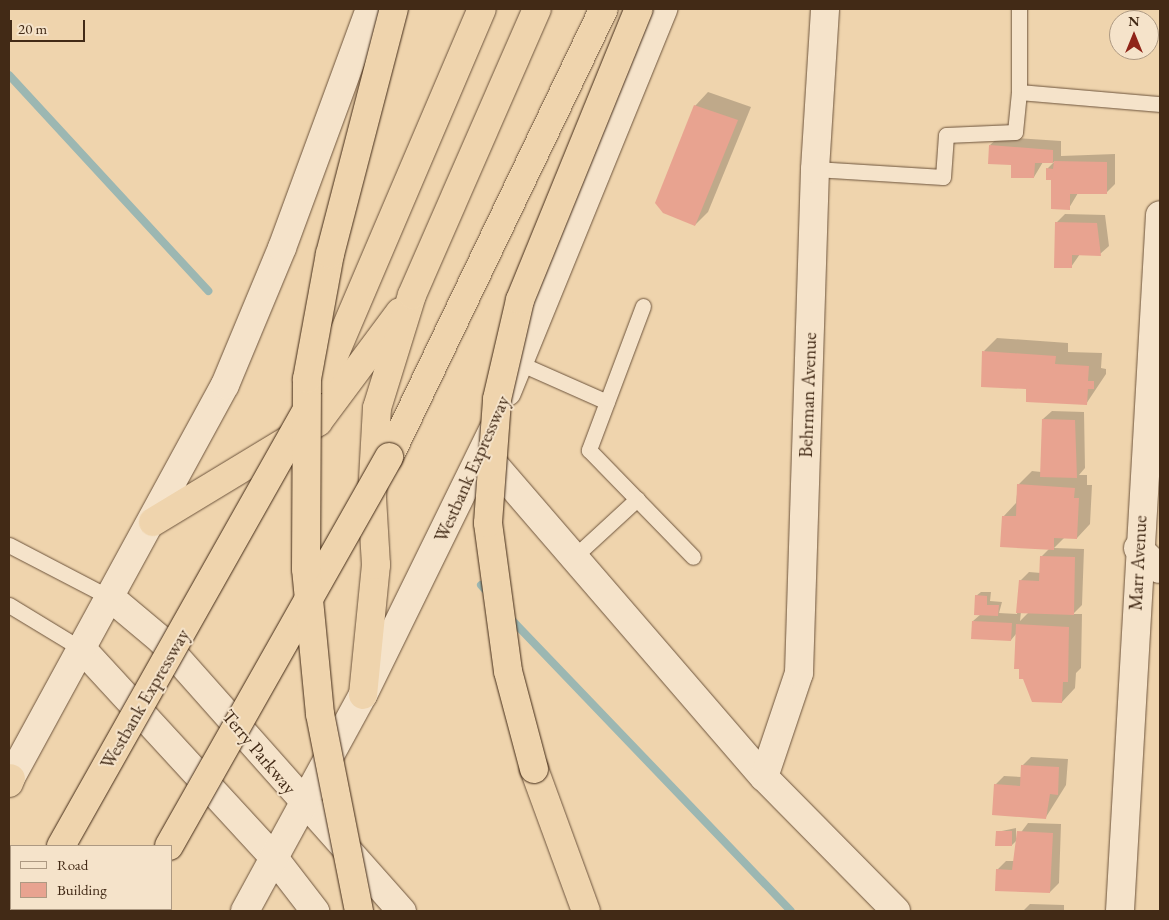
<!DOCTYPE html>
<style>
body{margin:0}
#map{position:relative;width:1169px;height:920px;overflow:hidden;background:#efd4ad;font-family:"EB Garamond",serif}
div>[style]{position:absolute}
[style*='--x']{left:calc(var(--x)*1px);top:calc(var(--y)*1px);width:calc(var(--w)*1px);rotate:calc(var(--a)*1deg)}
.shadow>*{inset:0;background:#0003}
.stream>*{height:8px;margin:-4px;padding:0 4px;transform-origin:4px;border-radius:4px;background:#9cb7b2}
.building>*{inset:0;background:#e8a390}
.roads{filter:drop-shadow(0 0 1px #6d543c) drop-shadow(0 0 1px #6d543c)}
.service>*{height:15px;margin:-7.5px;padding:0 7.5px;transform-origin:7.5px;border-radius:7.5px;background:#f5e3ca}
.minor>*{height:28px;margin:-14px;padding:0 14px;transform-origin:14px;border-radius:14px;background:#f5e3ca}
.tertiary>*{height:28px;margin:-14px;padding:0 14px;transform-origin:14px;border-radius:14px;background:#f5e3ca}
.secondary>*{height:28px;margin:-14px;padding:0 14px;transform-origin:14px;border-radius:14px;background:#f5e3ca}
.motorway>*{height:28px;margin:-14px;padding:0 14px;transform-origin:14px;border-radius:14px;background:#efd4ad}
.bridges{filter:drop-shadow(0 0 1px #422a16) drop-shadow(0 0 1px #422a16)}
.motorway-bridge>*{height:28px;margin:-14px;padding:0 14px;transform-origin:14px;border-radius:14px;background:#efd4ad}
span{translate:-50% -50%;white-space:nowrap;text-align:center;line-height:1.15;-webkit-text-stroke:4px #f5e3ca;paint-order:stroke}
.street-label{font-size:19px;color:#422a16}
.frame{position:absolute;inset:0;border:10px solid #422a16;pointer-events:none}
.legend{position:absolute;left:10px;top:845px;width:162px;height:65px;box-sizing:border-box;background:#f5e3ca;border:1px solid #ad9982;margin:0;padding:6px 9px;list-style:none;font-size:15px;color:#422a16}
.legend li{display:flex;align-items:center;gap:10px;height:25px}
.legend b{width:25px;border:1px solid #ad9982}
.north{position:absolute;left:1109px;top:10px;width:50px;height:50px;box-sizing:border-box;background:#f5e3ca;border:1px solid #ad9982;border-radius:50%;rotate:0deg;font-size:14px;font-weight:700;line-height:20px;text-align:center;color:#422a16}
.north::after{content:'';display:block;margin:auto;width:18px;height:22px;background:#8f2418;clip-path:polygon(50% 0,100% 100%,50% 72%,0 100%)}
.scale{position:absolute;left:10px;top:20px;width:75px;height:22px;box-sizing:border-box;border:2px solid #422a16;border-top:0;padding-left:6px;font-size:15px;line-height:18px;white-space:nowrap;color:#422a16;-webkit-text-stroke:4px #f5e3ca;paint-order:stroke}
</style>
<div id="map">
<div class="shadow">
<div style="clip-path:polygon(708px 92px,751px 107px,708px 212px,695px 225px,695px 106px)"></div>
<div style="clip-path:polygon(999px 137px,1061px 141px,1061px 156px,1115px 154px,1115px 184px,1106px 193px,1078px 193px,1069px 208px,1047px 169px,1054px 162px,1043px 162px,1034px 177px,990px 145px)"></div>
<div style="clip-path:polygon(1065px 214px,1105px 215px,1109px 246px,1100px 254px,1080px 254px,1071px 267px,1056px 223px)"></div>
<div style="clip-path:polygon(997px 338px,1068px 343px,1068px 352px,1102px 353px,1101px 368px,1106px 369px,1106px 374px,1086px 404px,1028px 388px,984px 351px)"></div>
<div style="clip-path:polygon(evenodd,1052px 411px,1084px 412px,1085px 468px,1079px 475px,1087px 475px,1087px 485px,1092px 485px,1090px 524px,1077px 538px,1065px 537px,1054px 548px,1084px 549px,1082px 605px,1073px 614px,1082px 614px,1081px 668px,1076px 673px,1075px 688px,1062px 702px,1016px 634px,1011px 640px,973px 621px,981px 614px,976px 596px,981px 592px,991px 592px,990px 601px,1002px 602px,999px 613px,1017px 614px,1020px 581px,1029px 572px,1041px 573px,1041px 557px,1049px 549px,1003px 517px,1016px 503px,1018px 485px,1032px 471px,1041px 472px,1043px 419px,1052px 411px,1021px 612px,1029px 612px,1020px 621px,1021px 612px)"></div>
<div style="clip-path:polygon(1031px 757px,1068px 759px,1066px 785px,1046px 817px,995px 785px,1004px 776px,1021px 777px,1022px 766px)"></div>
<div style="clip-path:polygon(1028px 823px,1061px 824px,1059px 883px,1050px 892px,997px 870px,1006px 861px,1015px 861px,1018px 839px,1012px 845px,997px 832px,1016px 828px,1016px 839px)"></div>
<div style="clip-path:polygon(1030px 904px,1064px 905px,1064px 911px,1023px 911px)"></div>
</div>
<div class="stream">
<div style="--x:9;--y:75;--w:294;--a:47.3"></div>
<div style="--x:481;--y:585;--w:13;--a:48"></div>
<div style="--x:509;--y:617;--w:407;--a:46.2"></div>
</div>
<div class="building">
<div style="clip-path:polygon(694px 105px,738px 120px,695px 226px,663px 213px,655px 203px)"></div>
<div style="clip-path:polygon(989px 145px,1053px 150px,1053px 163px,1035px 163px,1034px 178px,1011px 178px,1011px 165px,988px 164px)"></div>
<div style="clip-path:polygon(1054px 161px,1107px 162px,1107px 194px,1070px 194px,1070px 210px,1051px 209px,1051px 180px,1046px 180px,1046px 168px,1053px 169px)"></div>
<div style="clip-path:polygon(1055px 222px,1097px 223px,1101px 256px,1072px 255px,1072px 268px,1054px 268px)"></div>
<div style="clip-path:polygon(982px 351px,1056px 356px,1055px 364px,1089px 366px,1088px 381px,1094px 381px,1094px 389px,1088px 389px,1087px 405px,1026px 402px,1026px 389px,981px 387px)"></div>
<div style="clip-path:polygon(1042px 419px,1075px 420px,1077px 478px,1040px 477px)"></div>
<div style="clip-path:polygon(1017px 484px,1075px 488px,1074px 498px,1079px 498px,1077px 539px,1054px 538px,1054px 550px,1000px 547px,1002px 516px,1016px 516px)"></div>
<div style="clip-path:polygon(1040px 556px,1075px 557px,1074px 615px,1016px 613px,1019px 580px,1039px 581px)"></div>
<div style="clip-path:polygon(975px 595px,987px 596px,987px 605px,999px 605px,998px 616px,974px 615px)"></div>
<div style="clip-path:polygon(972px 621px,1012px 623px,1011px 641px,971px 639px)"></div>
<div style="clip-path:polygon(1016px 624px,1069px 627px,1068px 682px,1063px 682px,1062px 703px,1032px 702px,1023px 679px,1019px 679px,1019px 669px,1014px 669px)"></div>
<div style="clip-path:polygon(1021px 765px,1059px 767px,1058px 795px,1050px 794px,1046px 819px,992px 815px,994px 784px,1020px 786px)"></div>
<div style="clip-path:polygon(996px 831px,1012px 831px,1012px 846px,995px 846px)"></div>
<div style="clip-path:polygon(1017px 831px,1053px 833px,1050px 893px,995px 891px,996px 869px,1012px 870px)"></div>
</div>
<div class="roads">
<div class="service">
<div style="--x:1019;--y:9;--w:83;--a:90"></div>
<div style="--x:815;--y:169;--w:128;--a:3.6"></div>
<div style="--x:943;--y:177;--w:42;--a:-85.9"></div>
<div style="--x:946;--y:135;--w:69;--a:-2.5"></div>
<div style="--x:1015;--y:132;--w:40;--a:-84.3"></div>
<div style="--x:1019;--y:92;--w:142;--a:4.9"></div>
<div style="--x:643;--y:306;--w:154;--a:110.6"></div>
<div style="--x:589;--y:450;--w:149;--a:45.8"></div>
<div style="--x:519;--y:363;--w:96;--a:23.9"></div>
<div style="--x:9;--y:545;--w:115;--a:27.5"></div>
<div style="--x:574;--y:557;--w:86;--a:-42.6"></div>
<div style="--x:9;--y:605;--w:87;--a:31.3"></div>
</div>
<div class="minor">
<div style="--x:484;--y:453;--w:428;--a:49.2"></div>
<div style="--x:764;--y:777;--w:188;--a:45.4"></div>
<div style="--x:1138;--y:548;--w:30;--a:44"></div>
<div style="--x:764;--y:777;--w:110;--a:-71.4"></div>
<div style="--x:799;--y:673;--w:504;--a:-88.18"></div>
<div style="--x:815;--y:169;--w:160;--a:-86.4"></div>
<div style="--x:1120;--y:911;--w:697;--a:-86.71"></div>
</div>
<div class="tertiary">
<div style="--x:111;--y:598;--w:65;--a:40"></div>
<div style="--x:161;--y:640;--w:363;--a:48.4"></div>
<div style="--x:83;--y:650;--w:284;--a:47.4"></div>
<div style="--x:275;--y:859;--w:66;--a:52.4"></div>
</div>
<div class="secondary">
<div style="--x:507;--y:392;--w:414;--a:-67.8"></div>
<div style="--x:9;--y:781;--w:451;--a:-61.4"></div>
<div style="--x:225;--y:385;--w:148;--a:-67.4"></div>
<div style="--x:282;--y:248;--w:255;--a:-69.8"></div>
<div style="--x:245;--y:911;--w:246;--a:-61.4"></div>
<div style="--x:363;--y:695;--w:295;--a:-63.9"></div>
</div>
<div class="motorway">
<div style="--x:324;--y:379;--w:402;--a:-66.9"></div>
<div style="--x:389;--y:457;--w:497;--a:-64.4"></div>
<div style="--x:153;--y:522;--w:193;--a:-31.2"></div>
<div style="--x:318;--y:422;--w:137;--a:-53.3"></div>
<div style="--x:363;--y:695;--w:131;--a:-84.3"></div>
<div style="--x:376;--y:565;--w:68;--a:-93.4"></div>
<div style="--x:372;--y:497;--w:89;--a:-86.8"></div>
<div style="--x:377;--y:408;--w:118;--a:-72.8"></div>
<div style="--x:412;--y:295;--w:312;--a:-66.4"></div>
<div style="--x:534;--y:769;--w:151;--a:69.9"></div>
<div style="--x:9;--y:783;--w:5;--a:-68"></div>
<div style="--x:23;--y:911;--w:3;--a:-45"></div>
<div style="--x:132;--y:911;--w:3;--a:-45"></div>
</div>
</div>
<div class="bridges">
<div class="motorway-bridge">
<div style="--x:534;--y:769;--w:101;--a:-104.9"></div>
<div style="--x:508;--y:671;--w:149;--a:-97.7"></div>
<div style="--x:488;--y:523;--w:124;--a:-85.8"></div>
<div style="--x:497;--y:399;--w:102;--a:-76.9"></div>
<div style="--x:520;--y:300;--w:314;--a:-67.8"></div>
<div style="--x:61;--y:846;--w:495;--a:-60.6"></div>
<div style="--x:169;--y:846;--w:447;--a:-60.5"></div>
<div style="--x:359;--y:911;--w:201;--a:-101.2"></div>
<div style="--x:320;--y:714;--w:146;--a:-95.5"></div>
<div style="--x:306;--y:569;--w:190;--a:-89.7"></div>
<div style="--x:307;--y:379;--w:127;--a:-79.6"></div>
<div style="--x:330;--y:254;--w:253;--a:-75.4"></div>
</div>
</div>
<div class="street-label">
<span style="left:808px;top:395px;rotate:-88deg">Behrman Avenue</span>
<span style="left:472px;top:469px;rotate:-66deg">Westbank Expressway</span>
<span style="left:1138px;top:563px;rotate:-87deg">Marr Avenue</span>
<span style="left:145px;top:699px;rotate:-60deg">Westbank Expressway</span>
<span style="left:259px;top:752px;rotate:50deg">Terry Parkway</span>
</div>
<div class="frame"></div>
<ul class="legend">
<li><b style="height:6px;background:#f5e3ca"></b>Road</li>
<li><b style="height:14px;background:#e8a390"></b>Building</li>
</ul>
<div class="north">N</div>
<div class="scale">20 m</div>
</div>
